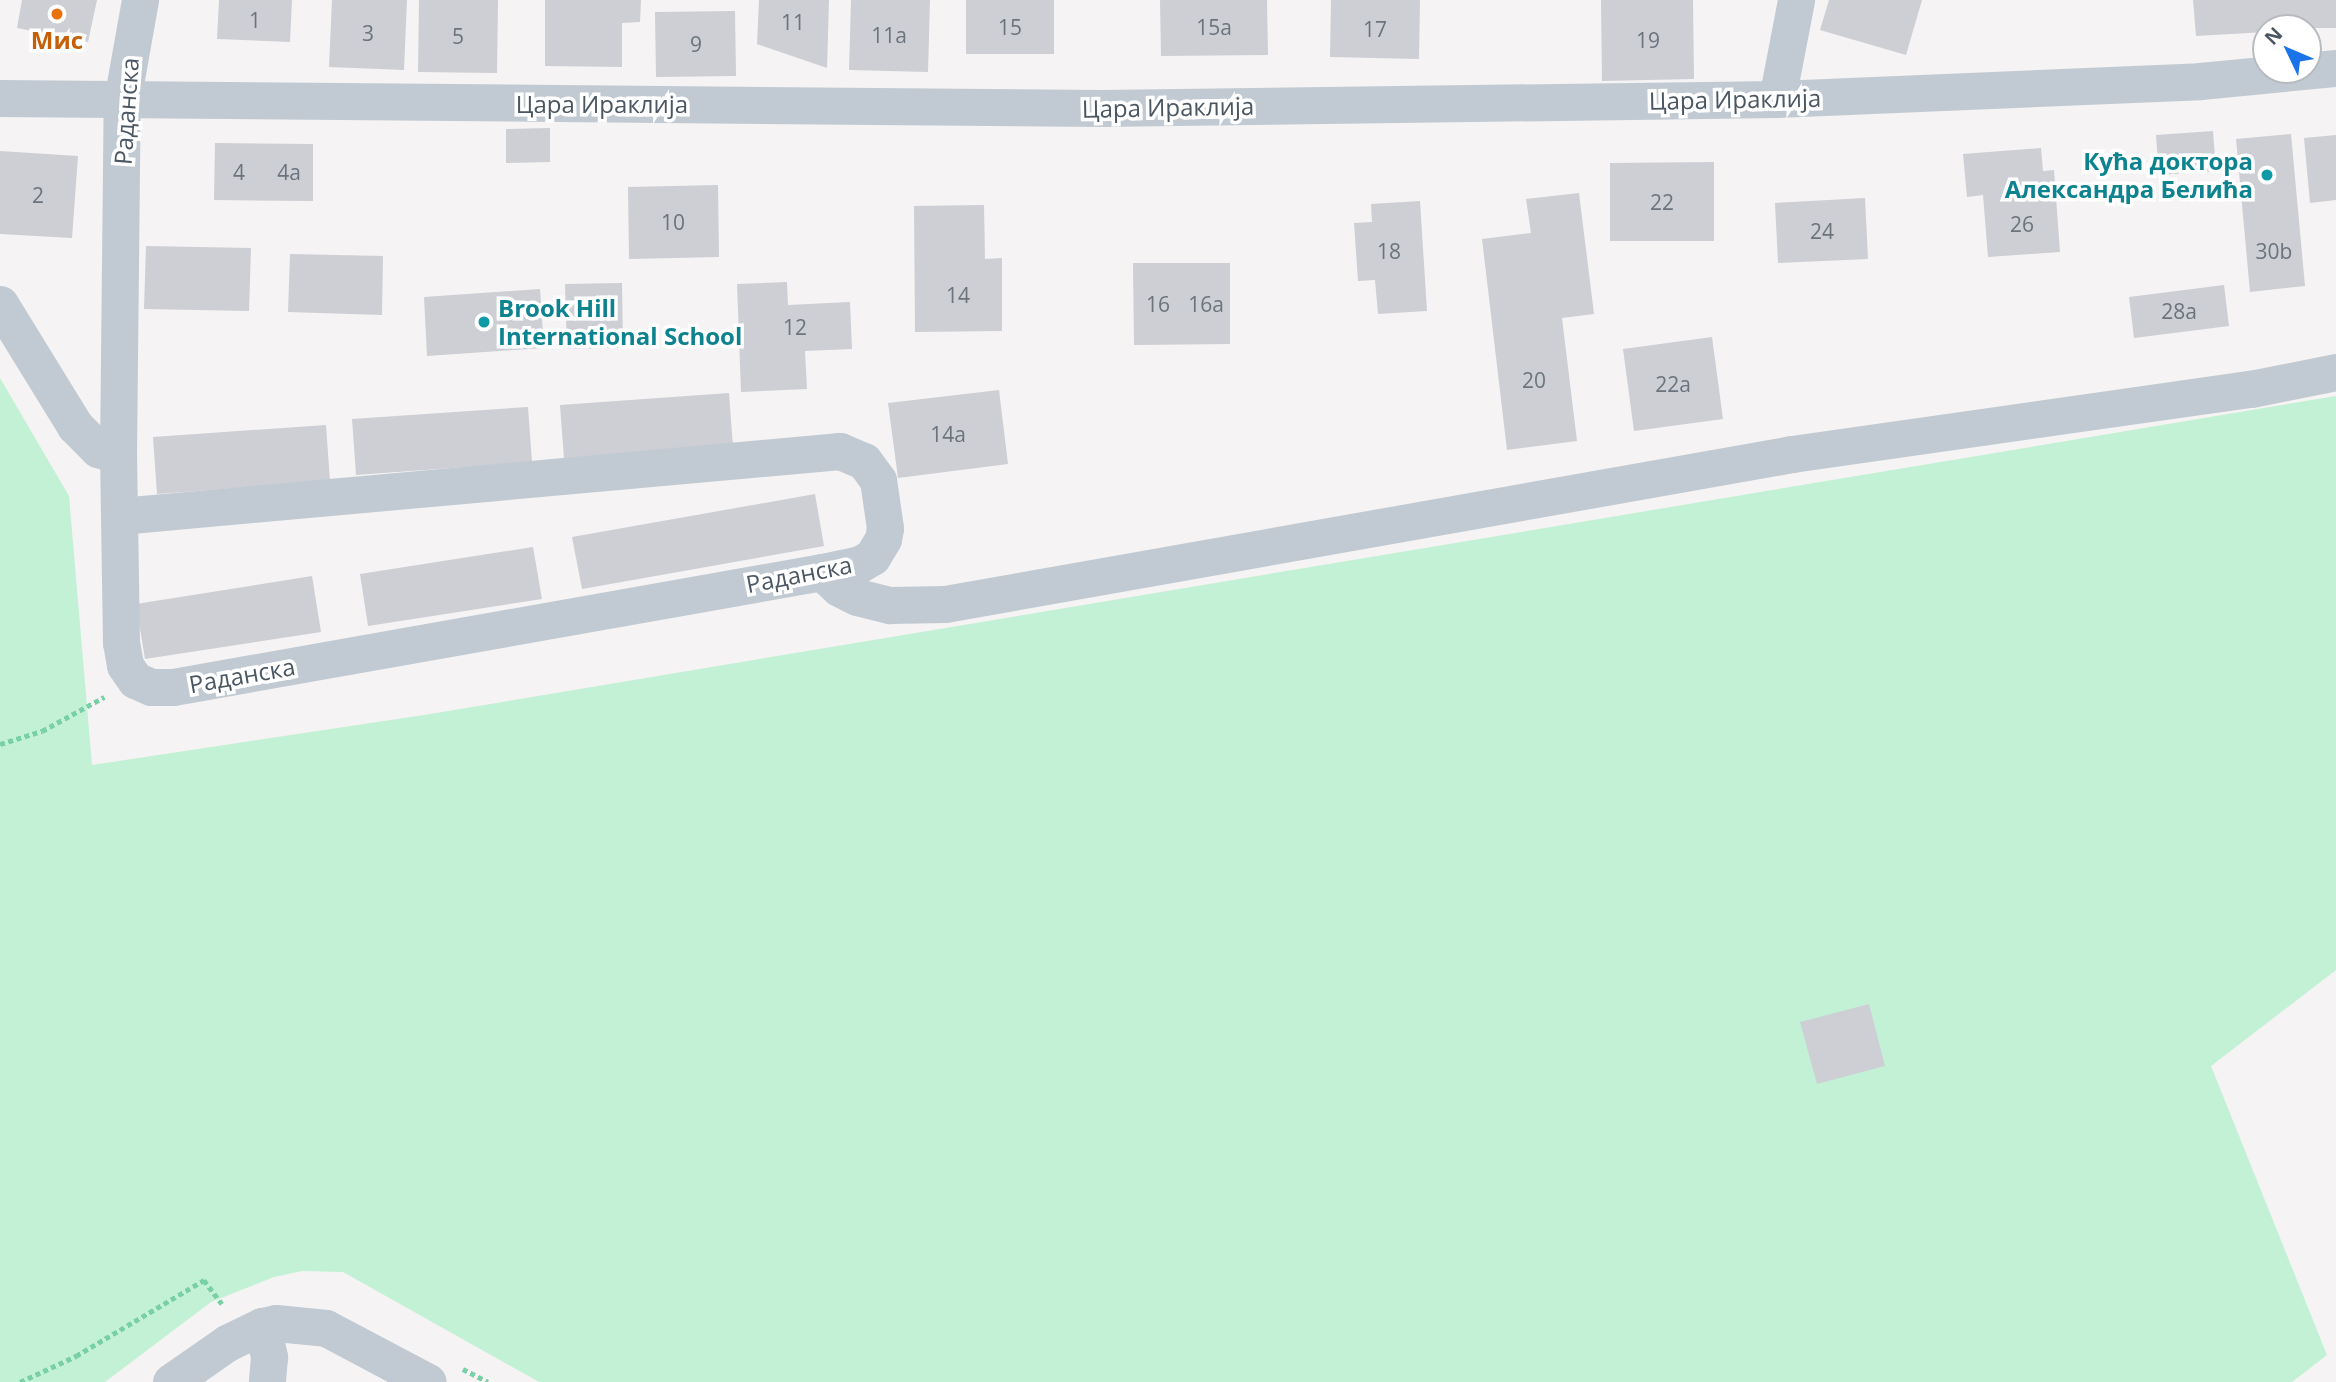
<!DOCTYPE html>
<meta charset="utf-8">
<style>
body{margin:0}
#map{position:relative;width:2336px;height:1382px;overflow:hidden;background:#f5f3f3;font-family:"Open Sans",sans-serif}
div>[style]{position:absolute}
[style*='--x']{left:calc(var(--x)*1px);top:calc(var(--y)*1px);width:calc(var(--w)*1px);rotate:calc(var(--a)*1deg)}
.green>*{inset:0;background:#c3f1d5}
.building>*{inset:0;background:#cdcfd5}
.path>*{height:4.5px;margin-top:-2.25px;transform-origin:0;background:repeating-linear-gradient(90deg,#7ad0a6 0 5px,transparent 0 8.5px)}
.minor>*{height:37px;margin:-18.5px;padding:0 18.5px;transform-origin:18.5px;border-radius:18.5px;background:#c1cad2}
.dots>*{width:19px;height:19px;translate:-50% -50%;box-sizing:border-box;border:4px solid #fff;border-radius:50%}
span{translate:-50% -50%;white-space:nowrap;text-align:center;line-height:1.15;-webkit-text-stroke:7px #fff;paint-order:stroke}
.number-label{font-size:21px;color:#6b747e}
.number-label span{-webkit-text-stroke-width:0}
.food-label{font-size:24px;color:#c56008;font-weight:700}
.street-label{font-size:24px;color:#4a5661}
.culture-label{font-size:24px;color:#0d838f;font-weight:700}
.right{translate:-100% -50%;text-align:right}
.left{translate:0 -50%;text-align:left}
.north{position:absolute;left:2252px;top:14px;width:70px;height:70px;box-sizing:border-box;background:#fff;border:2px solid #b7bbc0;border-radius:50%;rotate:314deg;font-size:19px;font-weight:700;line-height:28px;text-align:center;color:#4a5661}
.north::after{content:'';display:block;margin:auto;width:24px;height:32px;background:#1a73e8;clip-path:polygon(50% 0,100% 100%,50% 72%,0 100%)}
</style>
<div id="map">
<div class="green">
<div style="clip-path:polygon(0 378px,69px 496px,92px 765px,424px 715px,2336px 396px,2336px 970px,2211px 1066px,2327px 1355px,2292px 1382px,539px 1382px,343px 1272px,302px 1271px,274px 1277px,211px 1302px,105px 1382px,0 1382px)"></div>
</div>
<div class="building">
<div style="clip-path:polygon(22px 0,97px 0,88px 42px,17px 28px)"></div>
<div style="clip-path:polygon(219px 0,292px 0,290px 42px,217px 39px)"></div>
<div style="clip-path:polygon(332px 0,407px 0,404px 70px,329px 67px)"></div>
<div style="clip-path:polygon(419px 0,498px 0,497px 73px,418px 72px)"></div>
<div style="clip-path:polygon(545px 0,641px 0,640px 22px,622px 23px,622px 67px,545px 66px)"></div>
<div style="clip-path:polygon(759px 0,829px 0,827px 68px,757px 44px)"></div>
<div style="clip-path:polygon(851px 0,930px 0,928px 72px,849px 70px)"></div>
<div style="clip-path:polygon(966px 0,1054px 0,1054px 54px,966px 54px)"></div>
<div style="clip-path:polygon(1160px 0,1267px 0,1268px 55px,1161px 56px)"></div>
<div style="clip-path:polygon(1331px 0,1420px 0,1419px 59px,1330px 57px)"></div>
<div style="clip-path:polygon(1601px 0,1693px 0,1694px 79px,1602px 81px)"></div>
<div style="clip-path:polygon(1829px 0,1922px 0,1906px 55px,1820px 30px)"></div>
<div style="clip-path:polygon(2193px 0,2336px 0,2336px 28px,2266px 28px,2266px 32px,2196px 36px)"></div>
<div style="clip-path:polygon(735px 11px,736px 76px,656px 77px,655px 12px)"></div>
<div style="clip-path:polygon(550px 128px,550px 162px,506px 163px,506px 129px)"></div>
<div style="clip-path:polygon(2213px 131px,2216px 171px,2159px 175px,2156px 135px)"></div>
<div style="clip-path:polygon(2291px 134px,2305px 286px,2250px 292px,2236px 139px)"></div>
<div style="clip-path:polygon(2336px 135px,2336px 200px,2310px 203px,2304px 138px)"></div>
<div style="clip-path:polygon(215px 143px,313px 144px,313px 201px,214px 200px)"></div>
<div style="clip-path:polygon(2041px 148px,2043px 171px,2054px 170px,2060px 252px,1988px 257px,1983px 195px,1967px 197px,1963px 154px)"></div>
<div style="clip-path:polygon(0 151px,78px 156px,72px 238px,0 234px)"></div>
<div style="clip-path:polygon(1714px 162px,1714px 241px,1610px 241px,1610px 163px)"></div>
<div style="clip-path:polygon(718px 185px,719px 257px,629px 259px,628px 187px)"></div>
<div style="clip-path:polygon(1579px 193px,1594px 314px,1562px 318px,1577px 441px,1507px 450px,1482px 239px,1531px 233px,1526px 199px)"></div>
<div style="clip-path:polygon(1865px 198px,1868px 259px,1778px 263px,1775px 203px)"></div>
<div style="clip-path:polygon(1420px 201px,1427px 311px,1378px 314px,1375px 280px,1358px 281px,1354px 223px,1372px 222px,1371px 204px)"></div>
<div style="clip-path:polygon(984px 205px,985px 259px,1002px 258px,1002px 331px,915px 332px,914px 206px)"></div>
<div style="clip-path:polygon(146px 246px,251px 248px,249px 311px,144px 309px)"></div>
<div style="clip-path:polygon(290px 254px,383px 256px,382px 315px,288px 312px)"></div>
<div style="clip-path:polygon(1133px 263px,1230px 263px,1230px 344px,1134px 345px)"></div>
<div style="clip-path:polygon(787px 282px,788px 305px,850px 302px,852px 349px,805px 351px,807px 389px,741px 392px,737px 284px)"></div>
<div style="clip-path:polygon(622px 283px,623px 348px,567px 349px,565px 284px)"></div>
<div style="clip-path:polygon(2224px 285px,2229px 326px,2134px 338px,2129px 297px)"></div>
<div style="clip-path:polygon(540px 289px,544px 348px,427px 356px,424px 297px)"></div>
<div style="clip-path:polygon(1712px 337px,1723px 419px,1634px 431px,1623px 349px)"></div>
<div style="clip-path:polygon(999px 390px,1008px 464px,898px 478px,888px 403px)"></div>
<div style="clip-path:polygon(729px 393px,733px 447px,564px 459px,560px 405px)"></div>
<div style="clip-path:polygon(528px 407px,532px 462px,356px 475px,352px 419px)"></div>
<div style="clip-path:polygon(326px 425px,330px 481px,157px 494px,153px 437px)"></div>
<div style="clip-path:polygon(815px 494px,824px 546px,582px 589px,572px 537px)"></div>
<div style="clip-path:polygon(533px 547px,542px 599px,368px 626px,360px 574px)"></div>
<div style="clip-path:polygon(312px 576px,321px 632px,145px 659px,136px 604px)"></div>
<div style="clip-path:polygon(1869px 1004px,1885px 1066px,1817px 1084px,1800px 1022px)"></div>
</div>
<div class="path">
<div style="--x:0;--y:744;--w:44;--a:-17.2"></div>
<div style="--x:42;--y:731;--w:71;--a:-28.7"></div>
<div style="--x:463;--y:1369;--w:28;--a:27"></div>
<div style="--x:20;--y:1382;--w:62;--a:-24.9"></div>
<div style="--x:76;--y:1356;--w:149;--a:-30.7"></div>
<div style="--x:204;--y:1280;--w:30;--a:53"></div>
</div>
<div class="minor">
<div style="--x:0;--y:98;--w:1101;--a:0.52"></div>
<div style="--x:1101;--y:108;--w:676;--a:-0.76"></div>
<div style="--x:1777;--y:99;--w:423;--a:-2.4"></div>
<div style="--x:2200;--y:81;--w:137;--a:-5.5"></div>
<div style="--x:1777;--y:99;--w:101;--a:-79.1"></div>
<div style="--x:0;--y:304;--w:143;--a:58.4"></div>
<div style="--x:75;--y:426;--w:33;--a:45"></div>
<div style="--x:98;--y:449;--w:21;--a:17"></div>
<div style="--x:120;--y:516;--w:723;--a:-5.16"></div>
<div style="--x:840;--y:451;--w:26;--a:23"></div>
<div style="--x:864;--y:461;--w:24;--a:54"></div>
<div style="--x:878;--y:480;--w:49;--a:81.7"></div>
<div style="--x:885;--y:528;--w:11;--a:100"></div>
<div style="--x:883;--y:539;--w:21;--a:121"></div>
<div style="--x:872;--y:557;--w:14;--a:150"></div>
<div style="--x:860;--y:564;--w:39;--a:168"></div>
<div style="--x:822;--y:572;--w:659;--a:169.95"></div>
<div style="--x:173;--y:687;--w:22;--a:180"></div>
<div style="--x:151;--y:687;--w:17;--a:-156"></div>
<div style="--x:135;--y:680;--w:18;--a:-124"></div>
<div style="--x:125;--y:665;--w:22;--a:-100"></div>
<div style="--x:121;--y:643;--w:188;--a:-90.9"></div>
<div style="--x:118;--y:455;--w:354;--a:-89.4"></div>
<div style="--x:122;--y:101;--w:103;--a:-79.9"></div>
<div style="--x:822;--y:572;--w:23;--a:43"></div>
<div style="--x:839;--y:588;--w:20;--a:27"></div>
<div style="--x:857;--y:597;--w:34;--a:14"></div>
<div style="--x:890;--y:605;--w:55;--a:-1"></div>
<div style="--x:945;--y:604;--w:860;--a:-10.04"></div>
<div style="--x:1792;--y:454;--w:464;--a:-8.1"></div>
<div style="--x:2251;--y:389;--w:87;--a:-11.3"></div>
<div style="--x:262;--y:1326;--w:32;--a:77"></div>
<div style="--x:269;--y:1357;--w:25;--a:95"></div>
<div style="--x:171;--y:1382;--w:68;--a:-34.9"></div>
<div style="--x:227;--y:1343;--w:39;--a:-26"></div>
<div style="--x:262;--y:1326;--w:14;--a:-12"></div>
<div style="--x:276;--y:1323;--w:50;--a:5.7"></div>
<div style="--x:326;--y:1328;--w:115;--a:27.9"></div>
</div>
<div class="dots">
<div style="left:57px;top:14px;background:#e8710a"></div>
<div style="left:2267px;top:175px;background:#0f9aa8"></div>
<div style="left:484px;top:322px;background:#0f9aa8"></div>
</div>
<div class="number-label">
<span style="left:255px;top:20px">1</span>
<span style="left:793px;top:22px">11</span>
<span style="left:1010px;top:27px">15</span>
<span style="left:1214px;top:27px">15a</span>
<span style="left:1375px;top:29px">17</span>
<span style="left:368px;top:33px">3</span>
<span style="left:889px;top:35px">11a</span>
<span style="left:458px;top:36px">5</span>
<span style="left:1648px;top:40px">19</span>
<span style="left:696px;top:44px">9</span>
<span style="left:239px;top:172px">4</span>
<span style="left:289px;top:172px">4a</span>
<span style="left:38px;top:195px">2</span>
<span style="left:1662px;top:202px">22</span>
<span style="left:673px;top:222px">10</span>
<span style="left:2022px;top:224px">26</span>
<span style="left:1822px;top:231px">24</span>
<span style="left:1389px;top:251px">18</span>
<span style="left:2274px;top:251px">30b</span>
<span style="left:958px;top:295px">14</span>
<span style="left:1158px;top:304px">16</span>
<span style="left:1206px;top:304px">16a</span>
<span style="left:2179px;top:311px">28a</span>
<span style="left:795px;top:327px">12</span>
<span style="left:1534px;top:380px">20</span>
<span style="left:1673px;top:384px">22a</span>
<span style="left:948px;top:434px">14a</span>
</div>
<div class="food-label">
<span style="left:57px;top:40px">Мис</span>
</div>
<div class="street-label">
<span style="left:1735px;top:99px;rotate:-1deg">Цара Ираклија</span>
<span style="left:602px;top:104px">Цара Ираклија</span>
<span style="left:1168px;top:107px;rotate:-1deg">Цара Ираклија</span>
<span style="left:126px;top:111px;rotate:-86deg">Раданска</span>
<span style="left:799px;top:574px;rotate:-11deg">Раданска</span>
<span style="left:242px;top:675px;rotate:-10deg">Раданска</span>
</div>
<div class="culture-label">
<span class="right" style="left:2253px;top:175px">Кућа доктора<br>Александра Белића</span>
<span class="left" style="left:498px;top:322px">Brook Hill<br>International School</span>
</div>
<div class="north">N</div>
</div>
